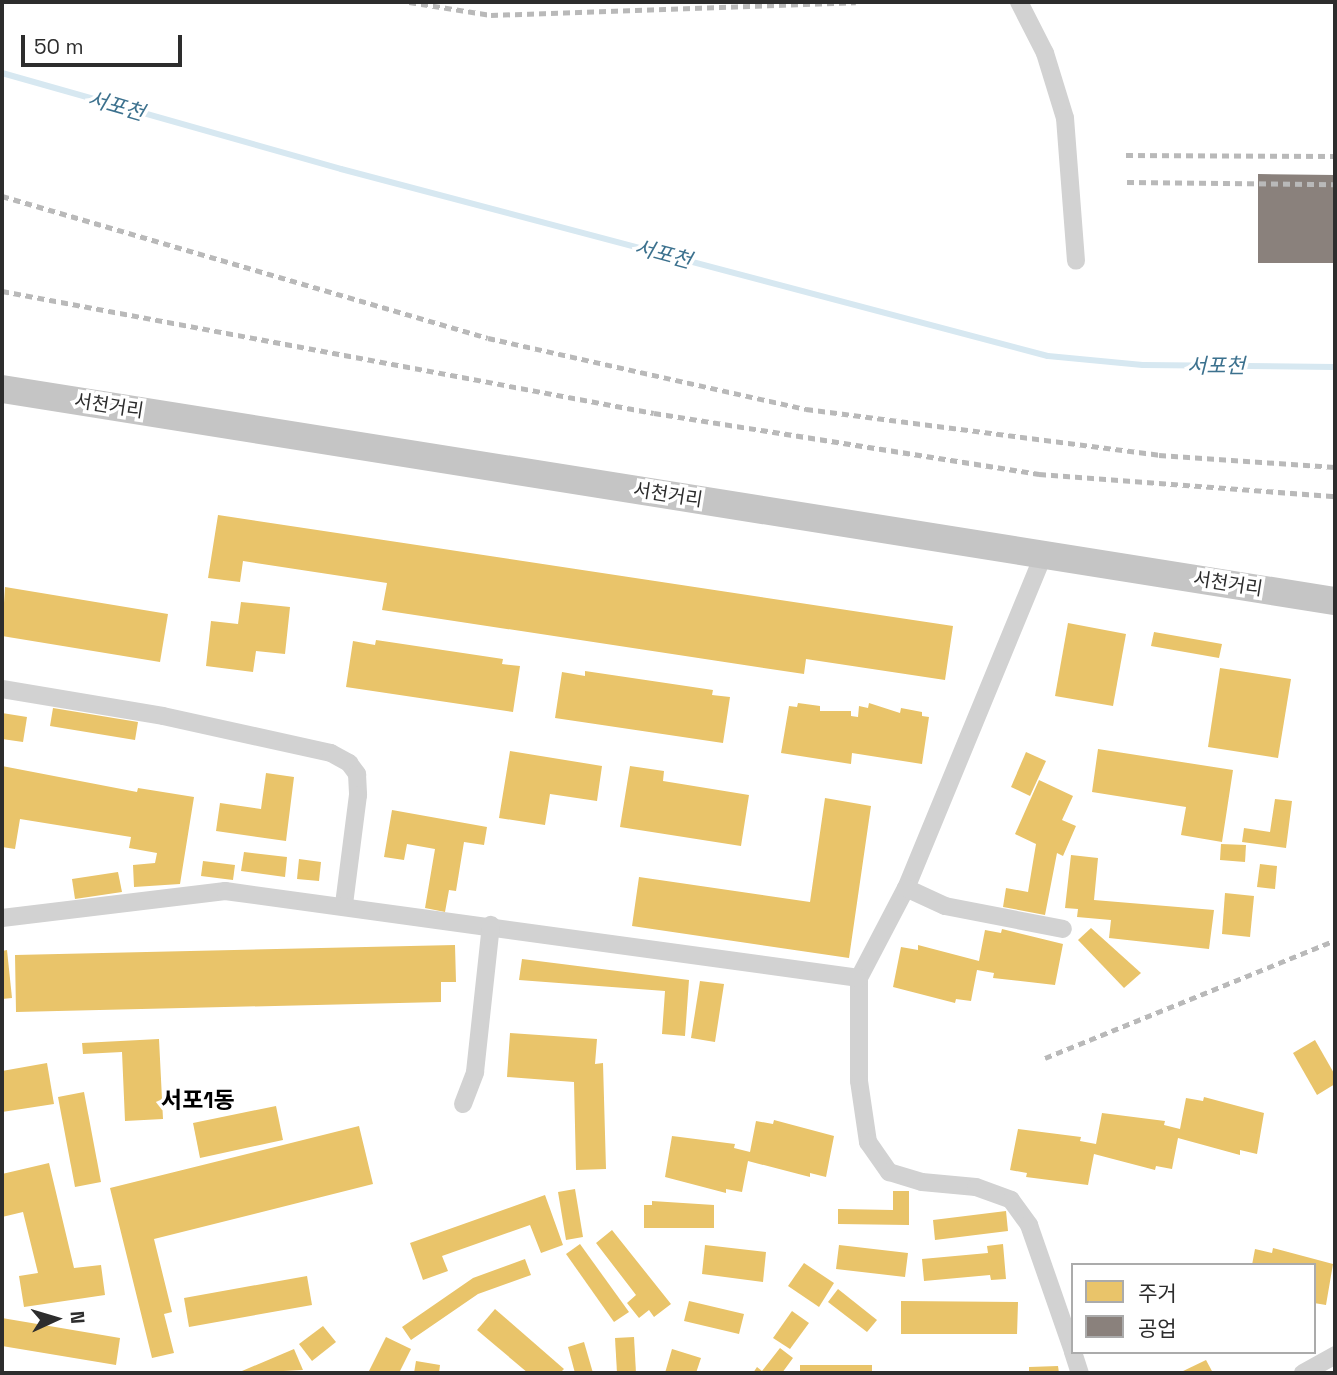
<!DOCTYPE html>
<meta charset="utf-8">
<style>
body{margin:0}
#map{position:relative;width:1337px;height:1375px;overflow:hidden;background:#fff;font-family:"Space Grotesk","Noto Sans KR",sans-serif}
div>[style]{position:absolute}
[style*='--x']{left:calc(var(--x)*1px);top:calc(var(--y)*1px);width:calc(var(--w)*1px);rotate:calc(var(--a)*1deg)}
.homes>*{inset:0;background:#e9c46a}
.industry>*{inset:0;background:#8a817c}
.stream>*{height:6px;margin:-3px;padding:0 3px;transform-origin:3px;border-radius:3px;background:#d7e8f1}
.minor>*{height:18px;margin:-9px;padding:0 9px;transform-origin:9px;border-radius:9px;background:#d2d2d2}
.primary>*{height:28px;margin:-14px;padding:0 14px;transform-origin:14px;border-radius:14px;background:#c5c5c5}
.rail>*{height:5px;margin-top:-2.5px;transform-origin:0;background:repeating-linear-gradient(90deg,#b9b9b9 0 7px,transparent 0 12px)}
span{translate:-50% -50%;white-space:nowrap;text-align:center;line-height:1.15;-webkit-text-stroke:7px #fff;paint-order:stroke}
.street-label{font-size:19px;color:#2d2d2d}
.water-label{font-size:21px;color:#3c718e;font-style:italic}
.quarter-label{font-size:23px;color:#000;font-weight:700}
.frame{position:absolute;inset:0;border:4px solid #2d2d2d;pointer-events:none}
.legend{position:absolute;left:1071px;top:1263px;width:245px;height:91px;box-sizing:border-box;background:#fff;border:2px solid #ababab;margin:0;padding:9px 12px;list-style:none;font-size:21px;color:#2d2d2d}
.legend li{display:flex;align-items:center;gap:14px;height:35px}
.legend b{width:35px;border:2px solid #ababab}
.north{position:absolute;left:21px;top:1284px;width:70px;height:70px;-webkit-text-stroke:5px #fff;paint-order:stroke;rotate:86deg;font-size:19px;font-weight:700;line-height:28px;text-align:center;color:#2d2d2d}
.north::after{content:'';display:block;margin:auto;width:24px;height:32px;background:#2d2d2d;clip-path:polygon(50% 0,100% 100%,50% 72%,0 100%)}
.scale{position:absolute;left:21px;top:35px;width:161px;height:32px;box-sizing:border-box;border:4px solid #2d2d2d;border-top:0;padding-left:9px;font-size:21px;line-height:24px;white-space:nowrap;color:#2d2d2d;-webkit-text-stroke:5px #fff;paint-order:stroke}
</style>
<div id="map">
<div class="homes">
<div style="clip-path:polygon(218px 515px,953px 626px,945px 680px,806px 659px,804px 674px,382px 610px,387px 583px,243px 561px,240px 582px,208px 578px)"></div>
<div style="clip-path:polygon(5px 587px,168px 614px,160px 662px,2px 636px)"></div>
<div style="clip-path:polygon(241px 602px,290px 607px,285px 654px,256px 651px,253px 672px,206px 666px,211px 621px,238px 624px)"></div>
<div style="clip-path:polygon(1068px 623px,1126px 634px,1113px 706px,1055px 696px)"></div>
<div style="clip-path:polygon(1154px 632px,1222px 644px,1219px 658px,1151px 646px)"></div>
<div style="clip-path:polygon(376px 640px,503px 659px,502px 664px,520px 666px,513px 712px,346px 687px,353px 641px,375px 645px)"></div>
<div style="clip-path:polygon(1220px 668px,1291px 679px,1278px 758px,1208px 747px)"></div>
<div style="clip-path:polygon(585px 671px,713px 690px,712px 695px,730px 697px,723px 743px,555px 718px,562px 672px,585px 676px)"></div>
<div style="clip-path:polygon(798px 703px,820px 706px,820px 711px,851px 711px,851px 716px,858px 717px,859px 706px,868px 708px,869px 703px,900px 713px,901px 708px,922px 712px,922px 716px,929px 717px,922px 764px,852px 753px,851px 764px,781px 753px,789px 706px,797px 707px)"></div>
<div style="clip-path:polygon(53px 708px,138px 722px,135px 740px,50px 726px)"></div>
<div style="clip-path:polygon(2px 713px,27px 717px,23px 742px,2px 739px)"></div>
<div style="clip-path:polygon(1098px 749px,1233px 770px,1222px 842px,1181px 835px,1186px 807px,1092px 792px)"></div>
<div style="clip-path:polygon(510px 751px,602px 766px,597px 801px,550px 794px,545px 825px,499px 818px)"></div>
<div style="clip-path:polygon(1026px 752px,1046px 761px,1030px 796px,1011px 787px)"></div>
<div style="clip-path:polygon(2px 766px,137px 792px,138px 788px,194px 797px,180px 884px,134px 887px,133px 865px,155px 863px,157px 853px,129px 848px,131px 837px,20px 819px,15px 849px,2px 847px)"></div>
<div style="clip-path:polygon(630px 766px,664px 771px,663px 781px,749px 795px,741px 846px,620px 827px)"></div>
<div style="clip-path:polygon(266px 773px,294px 777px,286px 841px,216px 831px,220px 803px,261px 809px)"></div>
<div style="clip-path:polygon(1039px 780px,1073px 796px,1062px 820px,1076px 826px,1063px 856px,1057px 853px,1045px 915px,1003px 907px,1006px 888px,1028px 892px,1036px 844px,1015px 834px)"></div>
<div style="clip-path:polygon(825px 798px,871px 806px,849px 958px,632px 926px,639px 877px,810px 902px)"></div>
<div style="clip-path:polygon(1275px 799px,1292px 801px,1286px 848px,1242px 842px,1244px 828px,1270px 832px)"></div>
<div style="clip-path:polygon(392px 810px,487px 827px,484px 845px,464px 842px,456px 891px,449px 890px,445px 912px,425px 908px,435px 849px,407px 844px,404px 860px,384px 857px)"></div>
<div style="clip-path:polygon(1221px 844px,1246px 845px,1245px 862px,1220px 860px)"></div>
<div style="clip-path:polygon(244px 852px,287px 857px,285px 877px,241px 871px)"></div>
<div style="clip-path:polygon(1071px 855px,1098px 858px,1094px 900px,1214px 910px,1209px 949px,1109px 938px,1111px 920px,1077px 917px,1078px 909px,1065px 908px)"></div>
<div style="clip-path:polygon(299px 859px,321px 862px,319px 881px,297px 879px)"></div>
<div style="clip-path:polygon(203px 861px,235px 865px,233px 880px,201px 876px)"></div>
<div style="clip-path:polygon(1260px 864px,1277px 866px,1275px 889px,1257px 887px)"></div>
<div style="clip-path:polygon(118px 872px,122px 892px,75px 899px,72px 879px)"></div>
<div style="clip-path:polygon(1225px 893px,1254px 896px,1250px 937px,1222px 934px)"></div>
<div style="clip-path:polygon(1091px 928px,1141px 973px,1124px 988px,1078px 940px)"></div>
<div style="clip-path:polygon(1002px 929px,1063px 944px,1055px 985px,993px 978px,994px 973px,977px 970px,971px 1001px,956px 999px,955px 1003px,893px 987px,901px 947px,918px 950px,918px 945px,979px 961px,985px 930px,1001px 933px)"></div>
<div style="clip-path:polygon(455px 945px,456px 982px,441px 982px,441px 1002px,16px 1012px,15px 955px)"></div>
<div style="clip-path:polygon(7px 950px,12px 998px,2px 999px,2px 951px)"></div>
<div style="clip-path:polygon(522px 959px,689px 980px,685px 1036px,662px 1034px,665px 991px,519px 980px)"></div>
<div style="clip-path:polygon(700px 981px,724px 984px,715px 1042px,691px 1038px)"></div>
<div style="clip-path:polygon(510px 1033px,597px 1039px,595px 1064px,603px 1063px,606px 1169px,576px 1170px,574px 1082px,507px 1077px)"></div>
<div style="clip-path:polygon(159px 1039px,163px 1119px,125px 1121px,122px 1052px,83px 1054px,82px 1043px)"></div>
<div style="clip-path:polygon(1315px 1040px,1335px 1075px,1335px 1084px,1317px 1095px,1293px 1053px)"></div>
<div style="clip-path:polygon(47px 1063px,54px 1104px,2px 1112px,2px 1071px)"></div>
<div style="clip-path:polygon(84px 1092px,101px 1182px,75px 1187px,58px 1097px)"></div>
<div style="clip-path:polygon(1204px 1097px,1264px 1113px,1257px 1154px,1240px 1150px,1240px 1155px,1178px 1138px,1172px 1169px,1156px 1166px,1155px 1170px,1094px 1154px,1088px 1185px,1026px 1177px,1027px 1173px,1010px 1170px,1018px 1129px,1081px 1137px,1080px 1141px,1096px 1144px,1102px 1113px,1165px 1121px,1164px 1125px,1180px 1129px,1186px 1098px,1203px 1101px)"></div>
<div style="clip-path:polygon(276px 1106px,283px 1140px,200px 1158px,193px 1123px)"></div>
<div style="clip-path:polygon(774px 1120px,834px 1136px,826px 1177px,810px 1173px,810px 1177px,748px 1161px,742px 1192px,726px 1189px,726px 1193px,665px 1177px,672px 1136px,735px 1144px,734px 1148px,750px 1152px,756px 1121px,773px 1124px)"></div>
<div style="clip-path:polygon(359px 1126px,373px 1184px,154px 1239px,172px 1312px,164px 1314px,174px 1353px,152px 1358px,110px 1188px)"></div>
<div style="clip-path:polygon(49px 1163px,74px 1268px,101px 1265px,105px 1295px,24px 1307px,19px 1276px,38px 1273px,23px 1212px,2px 1217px,2px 1174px)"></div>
<div style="clip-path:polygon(575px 1189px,583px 1237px,566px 1240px,558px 1192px)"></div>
<div style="clip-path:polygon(893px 1191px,909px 1191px,909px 1225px,838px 1224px,838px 1209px,893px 1210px)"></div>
<div style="clip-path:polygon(545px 1195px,563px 1245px,541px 1253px,530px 1225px,442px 1256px,448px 1271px,423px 1280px,410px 1243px)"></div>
<div style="clip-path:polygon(652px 1201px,714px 1205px,714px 1228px,644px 1228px,644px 1205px,652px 1205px)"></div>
<div style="clip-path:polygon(1006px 1211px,1008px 1231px,935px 1240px,933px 1220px)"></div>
<div style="clip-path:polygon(612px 1230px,671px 1304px,654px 1317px,649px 1310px,639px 1318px,627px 1303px,636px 1295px,596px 1243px)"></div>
<div style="clip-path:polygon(580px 1244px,629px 1312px,614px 1322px,566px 1254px)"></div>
<div style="clip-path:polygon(1003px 1244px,1006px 1279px,991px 1280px,990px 1275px,924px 1281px,922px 1259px,988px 1253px,987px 1246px)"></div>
<div style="clip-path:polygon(705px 1245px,766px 1252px,763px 1282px,702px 1274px)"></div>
<div style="clip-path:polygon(839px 1245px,908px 1253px,905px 1277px,836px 1269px)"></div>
<div style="clip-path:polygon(1273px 1248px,1333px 1264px,1326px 1305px,1314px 1303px,1314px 1265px,1252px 1265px,1255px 1249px,1272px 1253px)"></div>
<div style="clip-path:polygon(525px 1259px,531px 1275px,478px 1294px,411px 1340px,402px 1327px,473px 1278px)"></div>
<div style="clip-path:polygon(804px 1263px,834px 1283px,819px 1307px,788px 1286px)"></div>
<div style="clip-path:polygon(307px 1276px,312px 1305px,189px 1327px,184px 1298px)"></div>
<div style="clip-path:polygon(838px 1289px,877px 1320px,867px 1332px,828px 1302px)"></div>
<div style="clip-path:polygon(689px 1301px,744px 1314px,739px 1334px,684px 1321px)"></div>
<div style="clip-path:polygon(901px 1301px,1018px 1302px,1017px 1334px,901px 1334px)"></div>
<div style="clip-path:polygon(495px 1309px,564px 1369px,560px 1373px,528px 1373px,477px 1330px)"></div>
<div style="clip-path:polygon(792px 1311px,809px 1323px,790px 1349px,773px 1338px)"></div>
<div style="clip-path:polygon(2px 1318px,120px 1338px,116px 1365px,2px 1346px)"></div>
<div style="clip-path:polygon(323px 1326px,336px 1342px,312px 1361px,299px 1344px)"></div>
<div style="clip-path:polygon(386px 1337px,411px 1349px,399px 1373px,368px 1373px)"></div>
<div style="clip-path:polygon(634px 1337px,636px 1373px,617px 1373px,615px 1338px)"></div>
<div style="clip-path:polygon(584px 1342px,593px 1373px,575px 1373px,568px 1347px)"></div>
<div style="clip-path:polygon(780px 1348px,793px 1358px,782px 1373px,753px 1373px,757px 1367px,762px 1371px)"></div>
<div style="clip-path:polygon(294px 1349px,303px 1370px,243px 1373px,242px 1371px)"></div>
<div style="clip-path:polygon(672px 1349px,701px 1358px,696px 1373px,665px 1373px)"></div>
<div style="clip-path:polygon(1206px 1360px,1213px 1373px,1179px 1373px)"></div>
<div style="clip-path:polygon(416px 1361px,440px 1365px,439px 1373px,414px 1373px)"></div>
<div style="clip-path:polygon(800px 1365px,872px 1365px,872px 1373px,800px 1373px)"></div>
<div style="clip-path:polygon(1058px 1366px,1059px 1373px,1029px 1373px,1029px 1367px)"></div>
</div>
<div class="industry">
<div style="clip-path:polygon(1258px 174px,1335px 175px,1335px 263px,1258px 263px)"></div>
</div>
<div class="stream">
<div style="--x:2;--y:73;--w:352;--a:15.8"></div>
<div style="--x:341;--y:169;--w:731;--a:14.82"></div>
<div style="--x:1048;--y:356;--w:95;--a:5.4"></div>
<div style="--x:1143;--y:365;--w:192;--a:0.6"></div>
</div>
<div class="minor">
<div style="--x:1019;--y:2;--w:57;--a:63"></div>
<div style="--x:1045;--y:53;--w:68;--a:72.9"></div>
<div style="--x:1065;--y:118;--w:143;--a:85.6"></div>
<div style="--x:1043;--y:556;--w:359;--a:112.4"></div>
<div style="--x:906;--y:888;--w:102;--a:117.6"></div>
<div style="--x:859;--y:978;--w:103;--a:90"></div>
<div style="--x:859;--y:1081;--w:62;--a:81.6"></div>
<div style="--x:868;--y:1142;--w:37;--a:55"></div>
<div style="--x:889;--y:1172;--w:34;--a:17"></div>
<div style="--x:922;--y:1182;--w:54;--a:5.3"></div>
<div style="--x:976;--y:1187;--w:37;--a:20"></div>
<div style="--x:1011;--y:1200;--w:31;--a:54"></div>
<div style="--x:1029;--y:1225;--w:133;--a:70.8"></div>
<div style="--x:2;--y:689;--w:163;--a:9.5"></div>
<div style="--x:163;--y:716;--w:172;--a:12.4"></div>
<div style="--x:331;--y:753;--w:21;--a:29"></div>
<div style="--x:349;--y:763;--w:14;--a:54"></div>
<div style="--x:357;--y:774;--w:21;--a:87"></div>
<div style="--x:358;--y:795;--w:110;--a:97.3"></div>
<div style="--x:906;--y:888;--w:43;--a:24.8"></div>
<div style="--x:945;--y:906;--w:120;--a:11"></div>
<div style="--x:2;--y:918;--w:225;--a:-6.9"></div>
<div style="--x:225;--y:891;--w:640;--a:7.81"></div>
<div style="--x:463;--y:1104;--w:34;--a:-69"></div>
<div style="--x:475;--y:1072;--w:148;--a:-83.8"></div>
<div style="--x:1073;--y:1352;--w:22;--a:72"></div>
<div style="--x:1303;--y:1373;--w:37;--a:-29"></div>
</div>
<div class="primary">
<div style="--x:2;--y:389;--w:1350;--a:9.04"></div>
</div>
<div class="rail">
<div style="--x:409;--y:2;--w:83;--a:9"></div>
<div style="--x:491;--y:15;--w:365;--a:-2"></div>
<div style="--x:1126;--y:155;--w:209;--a:0.3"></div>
<div style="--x:1127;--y:182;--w:208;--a:0.6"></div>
<div style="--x:2;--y:196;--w:506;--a:16.29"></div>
<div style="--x:488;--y:338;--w:326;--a:12.6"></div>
<div style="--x:806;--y:409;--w:356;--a:7.4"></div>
<div style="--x:1159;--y:455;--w:176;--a:3.9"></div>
<div style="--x:2;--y:291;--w:663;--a:10.6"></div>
<div style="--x:654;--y:413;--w:390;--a:9"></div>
<div style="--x:1039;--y:474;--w:297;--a:4.3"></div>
<div style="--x:1045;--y:1058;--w:313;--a:-22.1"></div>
</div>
<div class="street-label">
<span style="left:109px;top:406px;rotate:9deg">서천거리</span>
<span style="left:668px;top:495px;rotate:9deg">서천거리</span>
<span style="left:1228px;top:584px;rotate:9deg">서천거리</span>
</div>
<div class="water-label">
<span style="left:116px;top:106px;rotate:16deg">서포천</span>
<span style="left:663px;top:254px;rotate:15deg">서포천</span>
<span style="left:1216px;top:366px">서포천</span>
</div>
<div class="quarter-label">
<span style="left:198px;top:1100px">서포1동</span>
</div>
<div class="frame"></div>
<ul class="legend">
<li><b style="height:19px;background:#e9c46a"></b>주거</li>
<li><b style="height:19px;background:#8a817c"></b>공업</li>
</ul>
<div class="north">N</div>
<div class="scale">50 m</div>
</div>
